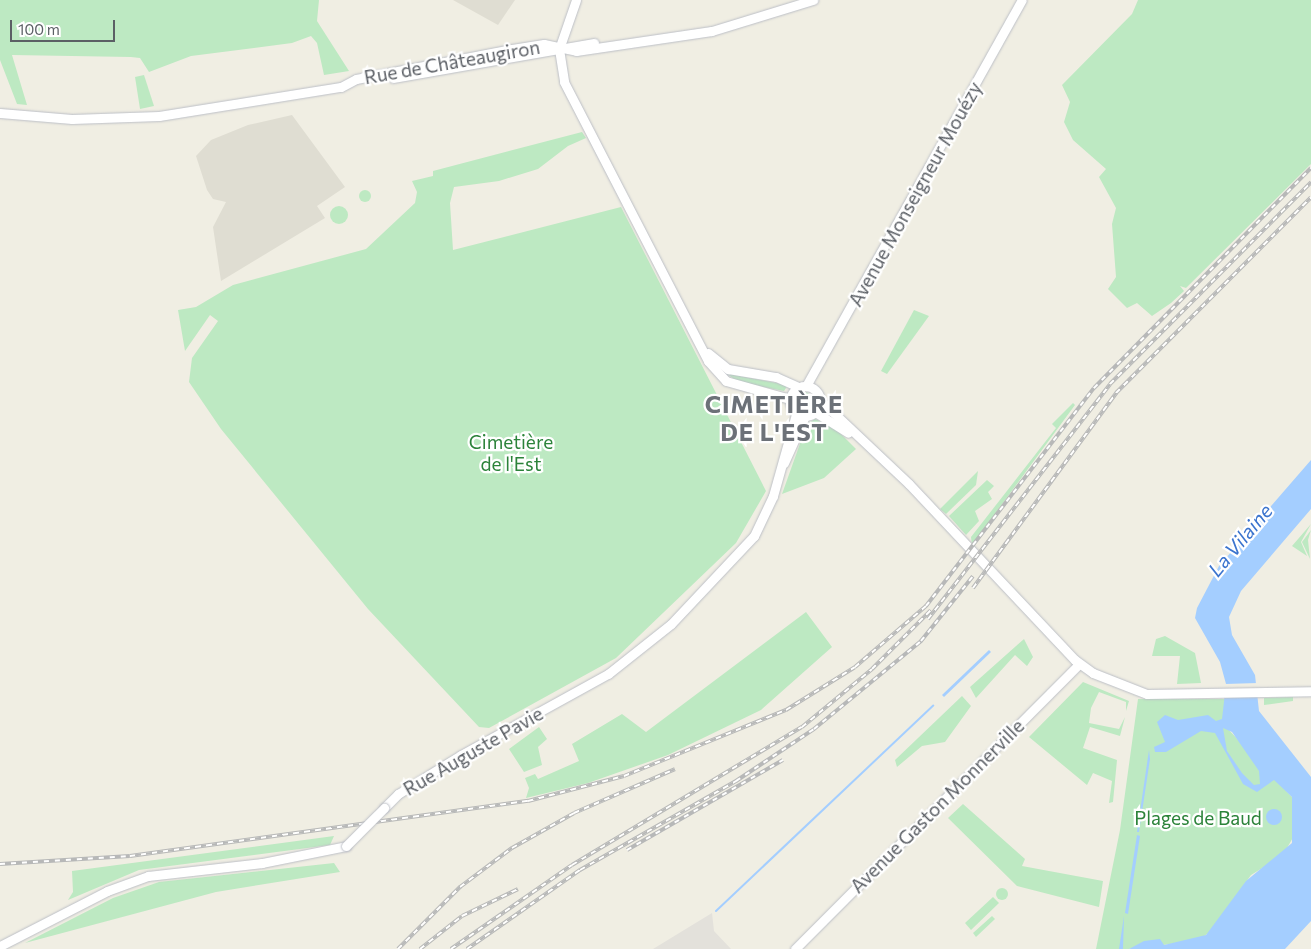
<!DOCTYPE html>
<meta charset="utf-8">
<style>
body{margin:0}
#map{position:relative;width:1311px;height:949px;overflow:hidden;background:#f0eee3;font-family:Commissioner,sans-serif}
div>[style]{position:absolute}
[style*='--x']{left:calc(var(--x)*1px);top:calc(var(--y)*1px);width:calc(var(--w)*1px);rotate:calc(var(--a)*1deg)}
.industrial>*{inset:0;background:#e3e1db}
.education>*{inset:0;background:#dfddd2}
.green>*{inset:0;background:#bde9c2}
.round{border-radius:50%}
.water>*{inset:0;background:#a4ceff}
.pier>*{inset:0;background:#f0eee3}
.stream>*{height:2px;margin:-1px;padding:0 1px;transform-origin:1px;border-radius:1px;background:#a4ceff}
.roads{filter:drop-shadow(0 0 1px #bcbfc6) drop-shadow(0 0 1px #bcbfc6)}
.secondary>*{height:9px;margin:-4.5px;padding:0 4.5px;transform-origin:4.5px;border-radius:4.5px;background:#fff}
.secondary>.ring{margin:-4.5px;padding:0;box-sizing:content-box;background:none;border:9px solid #fff;border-radius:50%}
.rail>*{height:4px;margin-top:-2px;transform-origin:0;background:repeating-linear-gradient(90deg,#fff 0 5.5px,#b7b8b8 0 11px);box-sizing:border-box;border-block:1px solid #b7b8b8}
.bridges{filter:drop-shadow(0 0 1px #bcbfc6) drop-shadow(0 0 1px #bcbfc6)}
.secondary-bridge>*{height:9px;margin:-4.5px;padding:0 4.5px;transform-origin:4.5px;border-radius:4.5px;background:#fff}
span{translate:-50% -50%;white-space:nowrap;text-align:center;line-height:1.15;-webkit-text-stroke:4.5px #fff;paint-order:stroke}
.street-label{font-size:19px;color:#5b5f65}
.park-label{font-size:19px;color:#2c833a}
.water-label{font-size:20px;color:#3b74ce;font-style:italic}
.district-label{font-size:24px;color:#6c7178;font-weight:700;letter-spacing:1px}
.scale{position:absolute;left:10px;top:20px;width:105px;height:22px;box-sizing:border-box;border:2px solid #5b5f65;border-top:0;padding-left:6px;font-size:15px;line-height:18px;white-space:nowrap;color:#5b5f65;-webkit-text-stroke:4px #fff;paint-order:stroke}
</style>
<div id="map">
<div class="industrial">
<div style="clip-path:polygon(712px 913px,714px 931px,731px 949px,653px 949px)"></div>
</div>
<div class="education">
<div style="clip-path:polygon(453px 0,515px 0,498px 25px)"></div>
<div style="clip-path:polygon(292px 115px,345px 187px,317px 206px,325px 218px,221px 281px,213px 227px,226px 202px,213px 199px,207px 190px,196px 156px,211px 140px,248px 125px)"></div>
</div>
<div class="green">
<div style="clip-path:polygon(0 0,319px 0,317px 21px,349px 71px,324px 75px,317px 43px,311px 36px,292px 43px,191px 56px,149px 72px,140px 58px,131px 57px,12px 55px,27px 105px,17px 104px,0 60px)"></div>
<div style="clip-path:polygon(1138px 0,1311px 0,1311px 164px,1186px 288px,1180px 286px,1184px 291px,1171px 303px,1152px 316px,1137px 303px,1127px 308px,1108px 289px,1116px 277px,1112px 224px,1116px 208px,1099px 177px,1106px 169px,1073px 140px,1064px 122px,1070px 102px,1062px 85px,1132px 14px)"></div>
<div style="clip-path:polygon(144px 75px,154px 106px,140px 109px,135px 77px)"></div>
<div style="clip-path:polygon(582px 132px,586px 138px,568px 146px,538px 169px,499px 181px,454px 187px,450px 203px,453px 250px,621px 207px,766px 491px,736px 543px,616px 658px,489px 728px,479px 727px,368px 609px,221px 429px,189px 382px,192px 358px,218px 321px,210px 315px,185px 351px,178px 310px,196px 307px,233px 285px,366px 249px,415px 203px,417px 192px,412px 181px,433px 176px,433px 171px)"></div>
<div class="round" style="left:359px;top:190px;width:12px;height:12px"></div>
<div class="round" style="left:330px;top:206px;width:18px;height:18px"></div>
<div style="clip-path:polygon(914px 310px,929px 316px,887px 374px,881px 371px)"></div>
<div style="clip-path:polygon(718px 367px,734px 375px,788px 385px,784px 391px,738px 382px)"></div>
<div class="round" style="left:796px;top:392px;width:16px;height:16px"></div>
<div style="clip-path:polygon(1073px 403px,1075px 405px,972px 545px,971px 537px,1056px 428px,1052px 424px)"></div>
<div style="clip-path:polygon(815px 419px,834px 427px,856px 449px,824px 478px,782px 494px,807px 424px)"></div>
<div style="clip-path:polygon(978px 471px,976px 485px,946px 514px,940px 509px)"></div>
<div style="clip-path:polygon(987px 480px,994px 486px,988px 492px,992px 499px,975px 511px,979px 521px,966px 535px,949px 516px)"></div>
<div style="clip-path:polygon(1311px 524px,1301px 542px,1307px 556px,1292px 546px)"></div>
<div style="clip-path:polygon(1311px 530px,1308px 540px,1310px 559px,1302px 542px)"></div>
<div style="clip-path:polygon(806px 612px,832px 647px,761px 710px,668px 755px,588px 783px,526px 798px,529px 788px,525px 778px,535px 774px,538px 779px,579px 761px,572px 744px,622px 714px,646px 732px)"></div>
<div style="clip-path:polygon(1165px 636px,1195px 653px,1201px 683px,1177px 684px,1180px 656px,1152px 656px,1156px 639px)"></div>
<div style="clip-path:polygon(1024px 639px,1033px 657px,1027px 666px,1015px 655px,976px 698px,970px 687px)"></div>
<div style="clip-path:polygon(1083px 682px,1129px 701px,1126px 711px,1126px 702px,1099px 692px,1091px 708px,1089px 723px,1119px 729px,1125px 717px,1120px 736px,1090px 727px,1083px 748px,1117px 760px,1113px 802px,1109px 803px,1112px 781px,1093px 773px,1087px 785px,1029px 737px)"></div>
<div style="clip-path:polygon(962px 696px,971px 706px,945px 742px,922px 746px,897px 767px,895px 760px)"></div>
<div style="clip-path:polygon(1293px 697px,1293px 701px,1264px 705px,1264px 698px)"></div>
<div style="clip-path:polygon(1138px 699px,1226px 699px,1227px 728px,1292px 797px,1295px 834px,1283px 855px,1251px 875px,1211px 931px,1199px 940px,1163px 945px,1159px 940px,1129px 949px,1096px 949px,1120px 830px)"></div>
<div style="clip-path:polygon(539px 727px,547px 739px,538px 747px,542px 765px,524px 772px,509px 749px)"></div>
<div style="clip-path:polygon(963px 804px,1025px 859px,1022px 866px,1103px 881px,1099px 907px,1017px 886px,948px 818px)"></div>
<div style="clip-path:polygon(334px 836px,330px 845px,139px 870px,68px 900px,73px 892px,72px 871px)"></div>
<div style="clip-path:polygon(334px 863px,340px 872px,216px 892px,25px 943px,113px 898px,159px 882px)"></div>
<div class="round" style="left:996px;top:888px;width:12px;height:12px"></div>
<div style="clip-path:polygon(993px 897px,999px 903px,971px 930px,965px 923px)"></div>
<div style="clip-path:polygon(992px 916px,995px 919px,976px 937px,973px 933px)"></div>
</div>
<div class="water">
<div style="clip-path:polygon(evenodd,1311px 460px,1311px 509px,1241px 591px,1229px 617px,1232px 635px,1255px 675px,1259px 711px,1311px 777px,1311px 921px,1285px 949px,1129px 949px,1144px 941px,1160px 939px,1164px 945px,1206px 935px,1246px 881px,1292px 843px,1292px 797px,1274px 780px,1257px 792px,1243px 784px,1215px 733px,1201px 731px,1166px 752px,1155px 752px,1154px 747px,1165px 742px,1157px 722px,1165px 715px,1178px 720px,1208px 715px,1216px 721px,1222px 719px,1226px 684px,1220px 662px,1195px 618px,1197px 608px,1219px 566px,1311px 460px,1223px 728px,1232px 732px,1259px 771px,1260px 784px,1254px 785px,1242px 773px,1227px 751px,1223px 728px)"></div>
<div style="clip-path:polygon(989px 650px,991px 652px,944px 697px,942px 695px)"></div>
<div style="clip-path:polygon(1149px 750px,1150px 759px,1139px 832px,1137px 832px)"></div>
<div class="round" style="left:1266px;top:809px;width:16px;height:16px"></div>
<div style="clip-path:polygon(1137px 835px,1140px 836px,1128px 914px,1125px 913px)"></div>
<div style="clip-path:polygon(1124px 916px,1123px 949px,1119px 949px)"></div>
</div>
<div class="pier">
<div style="clip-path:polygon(1258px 683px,1259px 696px,1225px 698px,1225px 684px)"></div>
</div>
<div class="stream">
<div style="--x:716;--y:911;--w:299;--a:-43.4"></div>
</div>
<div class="roads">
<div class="secondary">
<div style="--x:576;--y:0;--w:52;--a:109.1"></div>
<div style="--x:559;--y:49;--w:33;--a:81"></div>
<div style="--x:564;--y:82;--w:314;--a:62.7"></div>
<div style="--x:708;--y:361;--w:27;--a:48"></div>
<div style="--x:726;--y:381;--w:66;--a:15.7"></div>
<div style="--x:393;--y:78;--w:204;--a:-9.9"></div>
<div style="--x:0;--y:113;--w:72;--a:4.8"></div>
<div style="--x:72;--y:119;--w:87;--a:-2"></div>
<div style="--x:159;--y:116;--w:184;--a:-9.1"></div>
<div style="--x:341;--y:87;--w:17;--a:-28"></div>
<div style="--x:356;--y:79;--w:159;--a:-10.9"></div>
<div style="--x:512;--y:49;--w:32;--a:-9"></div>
<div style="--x:544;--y:44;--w:33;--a:12"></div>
<div style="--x:576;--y:51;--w:137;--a:-8.4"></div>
<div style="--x:712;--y:31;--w:106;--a:-17.1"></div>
<div style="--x:708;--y:353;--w:26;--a:39"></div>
<div style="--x:728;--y:369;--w:49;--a:9.5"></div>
<div style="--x:776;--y:377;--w:24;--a:24"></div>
<div style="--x:806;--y:386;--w:442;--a:-60.8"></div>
<div class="ring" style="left:790px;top:386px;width:21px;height:21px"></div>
<div style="--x:820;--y:400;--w:122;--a:43.3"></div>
<div style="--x:909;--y:484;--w:242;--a:46.7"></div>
<div style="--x:1075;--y:660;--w:22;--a:36"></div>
<div style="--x:1093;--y:673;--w:58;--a:21.3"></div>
<div style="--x:1147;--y:694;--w:164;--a:-1"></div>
<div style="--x:815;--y:412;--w:39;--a:32"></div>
<div style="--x:784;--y:463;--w:51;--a:-65.9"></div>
<div style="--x:384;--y:808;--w:20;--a:-45"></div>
<div style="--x:398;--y:794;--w:74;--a:-31.8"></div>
<div style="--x:461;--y:755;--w:168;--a:-28.9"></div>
<div style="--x:608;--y:674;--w:80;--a:-38.4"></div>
<div style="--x:671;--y:624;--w:121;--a:-46.7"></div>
<div style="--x:754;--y:536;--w:44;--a:-64.6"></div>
<div style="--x:773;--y:496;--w:85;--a:-74.3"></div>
<div style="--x:0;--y:946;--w:120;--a:-27.2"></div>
<div style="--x:107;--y:891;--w:44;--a:-20.1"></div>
<div style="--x:148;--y:876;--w:115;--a:-6.5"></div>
<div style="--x:262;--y:863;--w:86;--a:-11.4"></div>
<div style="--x:795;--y:949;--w:402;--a:-45.1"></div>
</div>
</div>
<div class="rail">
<div style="--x:973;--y:588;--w:242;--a:-53.7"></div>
<div style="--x:1116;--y:393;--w:276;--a:-45.1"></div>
<div style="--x:928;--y:619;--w:297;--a:-52.2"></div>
<div style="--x:1110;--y:384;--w:285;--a:-45.1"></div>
<div style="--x:627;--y:850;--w:180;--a:-30"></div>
<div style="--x:0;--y:864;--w:130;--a:-3.5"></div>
<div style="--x:130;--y:856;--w:402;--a:-7.9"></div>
<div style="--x:528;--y:801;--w:99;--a:-14.6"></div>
<div style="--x:624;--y:776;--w:175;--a:-22.2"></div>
<div style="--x:786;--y:710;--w:81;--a:-31.9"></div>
<div style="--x:855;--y:667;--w:94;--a:-40.7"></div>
<div style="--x:926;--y:606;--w:275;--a:-52.4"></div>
<div style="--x:1094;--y:388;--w:309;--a:-45.4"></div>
<div style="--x:398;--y:949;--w:88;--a:-45"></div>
<div style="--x:460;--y:887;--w:65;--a:-36.9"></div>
<div style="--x:512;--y:848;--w:71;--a:-29.4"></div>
<div style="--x:574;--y:813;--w:110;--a:-23.5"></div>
<div style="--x:420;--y:949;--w:53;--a:-38.2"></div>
<div style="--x:462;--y:916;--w:62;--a:-25.7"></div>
<div style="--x:451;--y:949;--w:147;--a:-34.8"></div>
<div style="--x:572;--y:865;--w:268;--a:-31"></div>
<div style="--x:802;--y:727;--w:91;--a:-39.6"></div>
<div style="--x:872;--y:669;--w:83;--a:-45"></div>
<div style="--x:467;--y:949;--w:138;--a:-35"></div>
<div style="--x:580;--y:870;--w:180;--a:-29.7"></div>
<div style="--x:736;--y:781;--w:94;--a:-33.7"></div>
<div style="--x:814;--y:729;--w:139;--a:-39.4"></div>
<div style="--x:921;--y:641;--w:83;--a:-51.3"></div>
</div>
<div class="bridges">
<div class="secondary-bridge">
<div style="--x:346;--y:846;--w:54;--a:-45"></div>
</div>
</div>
<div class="street-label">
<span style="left:452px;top:62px;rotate:-10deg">Rue de Châteaugiron</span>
<span style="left:915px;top:194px;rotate:-61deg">Avenue Monseigneur Mouézy</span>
<span style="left:473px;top:751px;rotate:-30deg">Rue Auguste Pavie</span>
<span style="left:937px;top:806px;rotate:-45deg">Avenue Gaston Monnerville</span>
</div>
<div class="park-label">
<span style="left:511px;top:453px">Cimetière<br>de l'Est</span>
<span style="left:1198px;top:818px">Plages de Baud</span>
</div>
<div class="water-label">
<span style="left:1240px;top:540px;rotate:-50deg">La Vilaine</span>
</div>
<div class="district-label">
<span style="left:774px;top:418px">CIMETIÈRE<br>DE L'EST</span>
</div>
<div class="scale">100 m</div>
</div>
